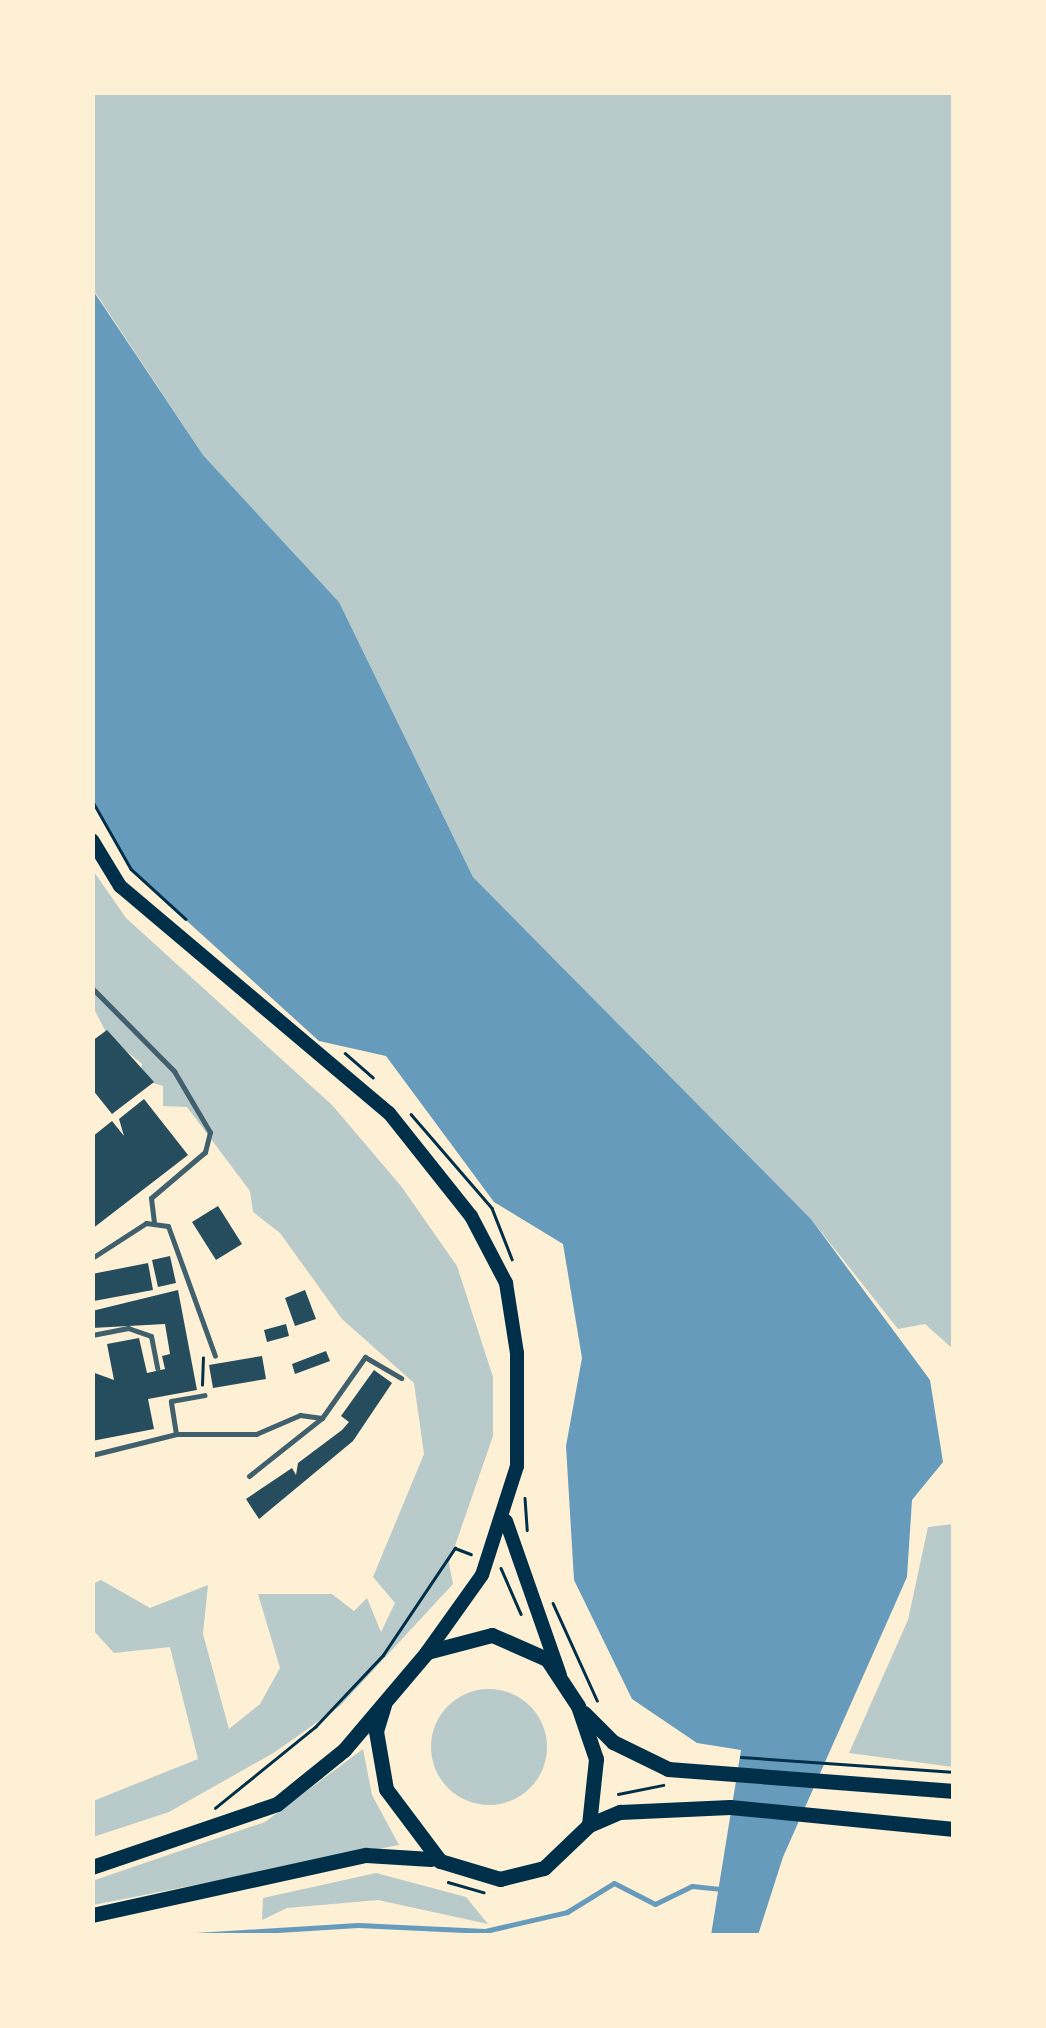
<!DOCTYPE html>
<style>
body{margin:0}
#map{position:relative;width:1046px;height:2028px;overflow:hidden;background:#fdf0d5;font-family:Barlow,sans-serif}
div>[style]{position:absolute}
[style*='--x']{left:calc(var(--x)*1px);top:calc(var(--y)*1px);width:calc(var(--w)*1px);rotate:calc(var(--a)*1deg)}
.green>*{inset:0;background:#b9caca}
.round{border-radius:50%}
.water>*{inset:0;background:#669bbc}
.stream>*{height:5px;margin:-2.5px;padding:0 2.5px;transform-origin:2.5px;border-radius:2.5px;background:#669bbc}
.building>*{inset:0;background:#264d5e}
.path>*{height:2.5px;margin:-1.25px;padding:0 1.25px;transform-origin:1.25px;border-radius:1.25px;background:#003049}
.service>*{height:5px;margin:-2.5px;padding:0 2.5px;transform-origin:2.5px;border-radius:2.5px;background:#3f606c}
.secondary>*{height:14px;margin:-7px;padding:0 7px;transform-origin:7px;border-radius:7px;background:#003049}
.trunk>*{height:15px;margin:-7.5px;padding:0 7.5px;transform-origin:7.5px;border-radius:7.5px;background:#003049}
span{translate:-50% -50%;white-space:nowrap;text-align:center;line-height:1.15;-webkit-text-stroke:10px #fdf0d5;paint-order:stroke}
.frame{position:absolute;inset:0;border:95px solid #fdf0d5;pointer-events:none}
</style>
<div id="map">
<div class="green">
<div style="clip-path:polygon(92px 93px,953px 93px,953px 1349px,925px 1324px,898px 1329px,811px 1219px,473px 877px,339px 602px,203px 455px,93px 289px)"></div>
<div style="clip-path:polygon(92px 869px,126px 918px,332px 1105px,401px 1186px,457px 1266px,493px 1377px,493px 1436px,449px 1563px,453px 1584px,340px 1706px,275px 1752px,169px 1812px,93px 1837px,93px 1801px,198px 1759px,170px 1647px,114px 1653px,93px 1630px,93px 1584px,101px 1580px,150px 1608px,208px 1585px,203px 1634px,229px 1729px,260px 1704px,280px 1668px,258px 1594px,332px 1594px,354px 1611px,367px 1598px,381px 1632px,395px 1603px,373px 1577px,424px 1454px,414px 1383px,342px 1319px,280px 1233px,253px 1212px,250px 1191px,187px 1107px,163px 1106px,163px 1086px,139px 1079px,142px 1064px,108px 1036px,93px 1007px)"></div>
<div style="clip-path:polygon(953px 1524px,953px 1767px,849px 1753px,908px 1620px,928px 1527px)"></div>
<div class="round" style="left:431px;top:1689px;width:116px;height:116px"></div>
<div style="clip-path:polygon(363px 1749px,372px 1795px,399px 1845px,93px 1905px,92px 1881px,265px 1822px)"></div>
<div style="clip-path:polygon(376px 1873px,466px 1897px,488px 1924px,378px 1900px,287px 1908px,262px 1920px,263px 1898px)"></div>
</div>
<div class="water">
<div style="clip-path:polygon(92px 289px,203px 455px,339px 602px,473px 877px,811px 1219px,930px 1380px,943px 1462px,912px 1500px,907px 1577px,783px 1857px,758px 1935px,711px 1935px,741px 1750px,697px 1743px,632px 1699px,574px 1580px,566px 1446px,582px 1358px,563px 1244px,494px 1202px,386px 1056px,319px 1041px,133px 872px,93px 800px)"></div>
</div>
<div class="stream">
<div style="--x:179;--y:1936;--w:179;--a:-3.5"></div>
<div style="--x:358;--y:1925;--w:127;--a:2.7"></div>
<div style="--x:485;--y:1931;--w:84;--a:-13"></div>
<div style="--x:567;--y:1912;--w:55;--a:-31.7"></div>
<div style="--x:614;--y:1883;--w:46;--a:27.1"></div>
<div style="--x:655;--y:1904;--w:41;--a:-25.9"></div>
<div style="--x:692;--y:1886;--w:30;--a:6"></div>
</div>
<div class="building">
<div style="clip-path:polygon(107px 1030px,154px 1082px,112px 1114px,92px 1089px,92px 1041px)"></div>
<div style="clip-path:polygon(144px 1099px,188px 1155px,92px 1229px,92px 1137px,112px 1121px,124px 1136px,119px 1119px)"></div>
<div style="clip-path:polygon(218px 1206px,242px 1244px,216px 1260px,192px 1222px)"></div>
<div style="clip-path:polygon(170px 1256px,176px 1283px,158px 1287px,152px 1260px)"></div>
<div style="clip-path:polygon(148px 1263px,153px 1290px,94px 1301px,92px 1274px)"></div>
<div style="clip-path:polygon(178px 1290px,197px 1390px,148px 1399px,154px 1429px,92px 1441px,92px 1372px,114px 1380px,107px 1344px,139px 1338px,147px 1373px,165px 1369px,162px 1356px,170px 1354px,165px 1324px,92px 1328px,92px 1311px)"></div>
<div style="clip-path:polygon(305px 1290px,316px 1319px,295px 1326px,285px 1298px)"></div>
<div style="clip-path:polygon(286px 1324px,289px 1336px,267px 1342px,264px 1330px)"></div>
<div style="clip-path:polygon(326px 1351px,330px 1361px,295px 1374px,292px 1364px)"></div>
<div style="clip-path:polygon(262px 1356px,266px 1379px,213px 1388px,209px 1365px)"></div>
<div style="clip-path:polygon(374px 1370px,392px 1383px,353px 1441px,259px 1519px,246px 1499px,292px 1468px,296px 1475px,298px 1463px,342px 1430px,349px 1422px,341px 1416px)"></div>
</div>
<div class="path">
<div style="--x:92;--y:800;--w:79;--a:60.5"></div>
<div style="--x:131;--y:869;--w:74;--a:42.3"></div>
<div style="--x:345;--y:1053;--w:37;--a:41"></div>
<div style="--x:411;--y:1114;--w:124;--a:49.2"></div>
<div style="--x:492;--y:1208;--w:55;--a:68.6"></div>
<div style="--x:202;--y:1385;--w:27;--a:-88"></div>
<div style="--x:525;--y:1498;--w:32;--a:86"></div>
<div style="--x:501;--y:1568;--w:50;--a:66.5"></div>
<div style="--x:553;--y:1603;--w:107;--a:65.6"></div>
<div style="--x:741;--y:1757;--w:214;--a:4"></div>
<div style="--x:618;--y:1794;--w:46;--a:-11.3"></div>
<div style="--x:215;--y:1808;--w:129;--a:-39"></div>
<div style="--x:315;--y:1727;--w:99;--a:-46.6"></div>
<div style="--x:383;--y:1655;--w:129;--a:-56.1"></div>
<div style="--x:455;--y:1548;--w:17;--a:21"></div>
<div style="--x:448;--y:1882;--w:37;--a:16"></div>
</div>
<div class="service">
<div style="--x:92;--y:988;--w:117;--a:45.3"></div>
<div style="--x:174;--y:1071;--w:71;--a:59.5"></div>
<div style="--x:210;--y:1132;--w:21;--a:104"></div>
<div style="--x:205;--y:1152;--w:71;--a:139.6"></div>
<div style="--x:151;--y:1198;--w:23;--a:83"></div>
<div style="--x:92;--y:1258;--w:64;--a:-32.9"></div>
<div style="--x:146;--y:1223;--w:22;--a:8"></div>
<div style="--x:168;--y:1226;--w:138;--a:70.1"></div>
<div style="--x:92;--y:1335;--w:37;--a:-11"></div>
<div style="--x:128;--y:1328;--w:24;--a:19"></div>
<div style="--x:151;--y:1336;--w:33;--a:79"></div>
<div style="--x:176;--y:1434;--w:33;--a:-99"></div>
<div style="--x:171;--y:1401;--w:34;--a:-10"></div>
<div style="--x:92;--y:1455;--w:87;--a:-14"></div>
<div style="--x:176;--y:1434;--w:80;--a:0"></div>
<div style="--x:256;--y:1434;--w:48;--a:-23.4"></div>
<div style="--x:300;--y:1415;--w:22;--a:8"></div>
<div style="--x:249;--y:1476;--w:93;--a:-38.5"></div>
<div style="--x:322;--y:1418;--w:75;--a:-54.8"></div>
<div style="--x:365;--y:1357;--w:42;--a:30.3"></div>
</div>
<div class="secondary">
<div style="--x:92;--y:840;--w:54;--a:58.7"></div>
<div style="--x:120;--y:886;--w:352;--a:40.2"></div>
<div style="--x:389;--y:1113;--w:132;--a:51.5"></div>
<div style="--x:471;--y:1216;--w:76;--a:62.4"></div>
<div style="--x:506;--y:1283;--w:71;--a:81.1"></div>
<div style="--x:517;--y:1353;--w:113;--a:90"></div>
<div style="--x:517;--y:1466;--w:114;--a:107.8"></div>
<div style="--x:482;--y:1575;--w:95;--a:125.5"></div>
<div style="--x:506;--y:1521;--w:163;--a:70.7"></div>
</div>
<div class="trunk">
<div style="--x:584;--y:1713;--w:41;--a:45"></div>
<div style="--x:613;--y:1742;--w:61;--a:26.1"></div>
<div style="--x:668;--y:1769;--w:287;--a:4.4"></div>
<div style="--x:589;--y:1825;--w:34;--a:-23"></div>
<div style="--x:620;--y:1812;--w:110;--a:-2.6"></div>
<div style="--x:730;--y:1807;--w:225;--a:5.6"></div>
<div style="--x:92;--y:1867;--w:195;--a:-18.8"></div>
<div style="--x:277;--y:1804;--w:86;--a:-38.9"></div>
<div style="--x:344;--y:1750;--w:128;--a:-49.7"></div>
<div style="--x:427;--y:1652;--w:67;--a:-14.7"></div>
<div style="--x:492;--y:1635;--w:60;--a:23.6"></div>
<div style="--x:547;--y:1659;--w:56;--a:56.6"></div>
<div style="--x:578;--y:1706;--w:56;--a:71.2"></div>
<div style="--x:596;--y:1759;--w:66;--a:96.1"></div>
<div style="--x:589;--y:1825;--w:62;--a:136.3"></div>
<div style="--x:544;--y:1868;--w:45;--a:166"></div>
<div style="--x:500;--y:1879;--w:63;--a:-163.3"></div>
<div style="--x:440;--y:1861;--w:90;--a:-126.9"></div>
<div style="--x:386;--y:1789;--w:59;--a:-99.8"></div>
<div style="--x:376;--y:1731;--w:28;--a:-73"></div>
<div style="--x:92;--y:1915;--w:280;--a:-12.4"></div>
<div style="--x:366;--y:1855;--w:65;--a:3.5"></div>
</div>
<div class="frame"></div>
</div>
